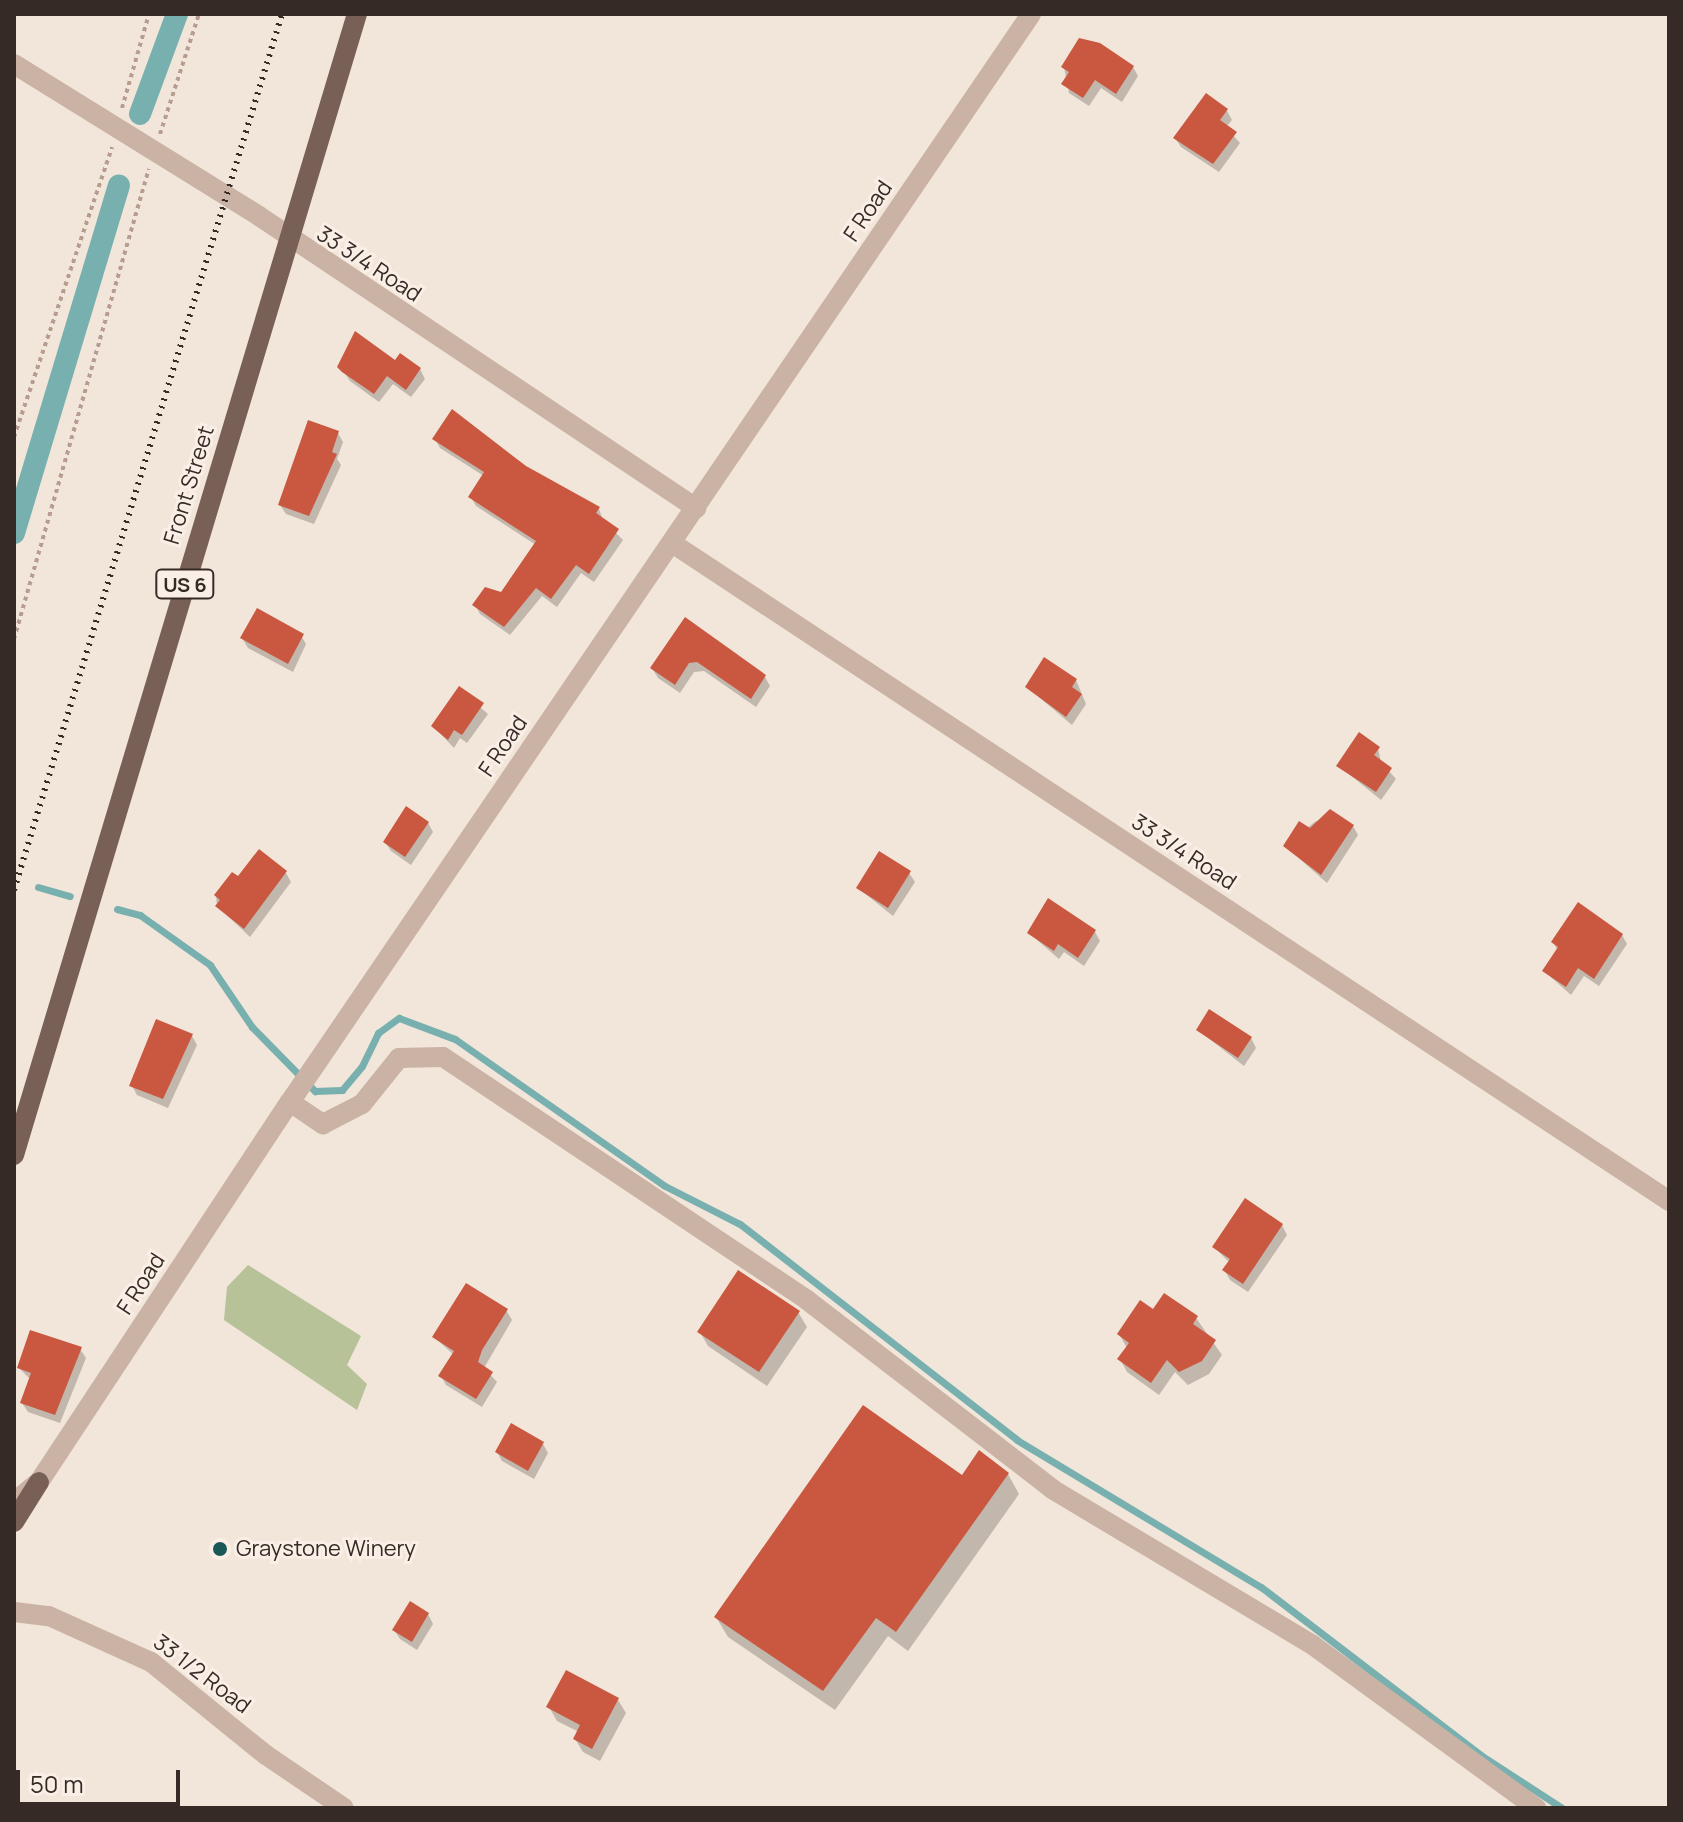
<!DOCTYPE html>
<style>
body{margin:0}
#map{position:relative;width:1683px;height:1822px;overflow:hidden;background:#f2e5d9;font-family:Manrope,sans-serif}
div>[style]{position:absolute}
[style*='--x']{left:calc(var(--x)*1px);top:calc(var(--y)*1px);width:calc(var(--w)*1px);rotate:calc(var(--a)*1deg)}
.green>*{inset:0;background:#b7c299}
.shadow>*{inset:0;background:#0003}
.stream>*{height:7px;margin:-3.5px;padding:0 3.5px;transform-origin:3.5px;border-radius:3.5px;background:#77b0ae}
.canal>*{height:22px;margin:-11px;padding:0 11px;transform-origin:11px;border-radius:11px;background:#77b0ae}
.building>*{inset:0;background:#ca573f}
.path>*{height:4px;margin-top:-2px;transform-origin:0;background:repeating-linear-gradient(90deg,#b69d8f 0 4px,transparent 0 8px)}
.minor>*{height:20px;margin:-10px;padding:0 10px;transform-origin:10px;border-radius:10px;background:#cab3a5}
.tertiary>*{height:20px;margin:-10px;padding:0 10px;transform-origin:10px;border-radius:10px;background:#cab3a5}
.primary>*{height:20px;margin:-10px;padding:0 10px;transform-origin:10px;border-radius:10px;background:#786057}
.rail>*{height:6px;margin-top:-3px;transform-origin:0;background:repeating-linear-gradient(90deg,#362a26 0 2px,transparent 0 8px)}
.dots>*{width:22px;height:22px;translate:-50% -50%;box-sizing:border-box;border:4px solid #faefe6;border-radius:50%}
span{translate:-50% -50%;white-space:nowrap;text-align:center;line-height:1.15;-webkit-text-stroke:6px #faefe6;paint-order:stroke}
.shield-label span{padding:2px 6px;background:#faefe6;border:2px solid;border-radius:6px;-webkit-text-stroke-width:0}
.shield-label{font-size:20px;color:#362a26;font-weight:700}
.street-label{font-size:22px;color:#362a26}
.poi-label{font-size:22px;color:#362a26}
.left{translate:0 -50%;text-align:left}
.frame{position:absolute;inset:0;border:16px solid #362a26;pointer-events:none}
.scale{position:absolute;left:16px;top:1770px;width:164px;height:36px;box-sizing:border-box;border:4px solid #362a26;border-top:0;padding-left:10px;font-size:24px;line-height:28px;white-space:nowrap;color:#362a26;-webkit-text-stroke:6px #faefe6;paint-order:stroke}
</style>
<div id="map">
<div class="green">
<div style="clip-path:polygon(248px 1265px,361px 1336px,347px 1365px,367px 1384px,357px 1410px,224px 1320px,227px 1287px)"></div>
</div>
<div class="shadow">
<div style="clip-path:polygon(1064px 67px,1133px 67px,1138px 76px,1122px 102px,1101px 88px,1089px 106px,1069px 93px)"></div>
<div style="clip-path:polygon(1227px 111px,1232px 120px,1226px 127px,1240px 143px,1219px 172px,1181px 147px,1175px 138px)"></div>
<div style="clip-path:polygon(395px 363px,420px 369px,425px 379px,411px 397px,393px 384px,379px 402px,350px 381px,340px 366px)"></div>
<div style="clip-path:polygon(338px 433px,343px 442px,337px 459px,341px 465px,314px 524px,286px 514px,280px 505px)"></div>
<div style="clip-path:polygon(435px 439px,525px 468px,599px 509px,603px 520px,623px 540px,594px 582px,581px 573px,557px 607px,542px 596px,510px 635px,480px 614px,475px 605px,501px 594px,536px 545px,476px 506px,471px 497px,484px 476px,440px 448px)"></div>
<div style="clip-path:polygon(685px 620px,765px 677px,770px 686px,756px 707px,704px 671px,694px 672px,680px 693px,658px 678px,652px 668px)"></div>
<div style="clip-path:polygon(300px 634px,306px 644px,293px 672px,248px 648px,242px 638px)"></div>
<div style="clip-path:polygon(1076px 680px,1086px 704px,1072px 725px,1027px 687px)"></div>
<div style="clip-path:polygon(459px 689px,488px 714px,467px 743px,460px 738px,454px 748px,433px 726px)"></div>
<div style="clip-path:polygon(1378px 748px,1381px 762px,1396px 779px,1381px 800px,1339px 766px)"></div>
<div style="clip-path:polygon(1316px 821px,1353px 826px,1358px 835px,1327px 883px,1285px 846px)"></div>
<div style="clip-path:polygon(428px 823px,433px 832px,411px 865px,391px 851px,385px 842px)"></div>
<div style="clip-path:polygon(286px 873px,291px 882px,250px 937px,217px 906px,216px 895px)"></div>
<div style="clip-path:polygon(909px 873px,915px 882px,893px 916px,858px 888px)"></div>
<div style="clip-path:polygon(1095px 932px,1100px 941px,1084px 966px,1064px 952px,1059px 959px,1029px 933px)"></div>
<div style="clip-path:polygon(1622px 935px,1627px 944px,1599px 986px,1584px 976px,1571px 995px,1544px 971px,1558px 951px,1553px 942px)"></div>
<div style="clip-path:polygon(1198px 1030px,1251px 1038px,1256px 1048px,1244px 1066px)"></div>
<div style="clip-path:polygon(192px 1036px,197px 1045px,168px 1108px,137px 1095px,132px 1086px)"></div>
<div style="clip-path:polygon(1282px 1225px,1287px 1235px,1248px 1292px,1230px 1280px,1225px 1271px,1230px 1263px,1214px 1247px)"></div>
<div style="clip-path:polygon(506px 1310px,512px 1320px,484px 1368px,497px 1382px,482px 1407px,446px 1385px,441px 1376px,454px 1355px,434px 1337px)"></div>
<div style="clip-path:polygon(798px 1312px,807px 1327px,767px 1386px,708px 1346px,700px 1332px)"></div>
<div style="clip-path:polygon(1153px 1312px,1196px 1318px,1222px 1355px,1209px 1374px,1188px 1385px,1175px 1372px,1159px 1395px,1127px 1372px,1120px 1359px,1127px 1348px,1119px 1334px)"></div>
<div style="clip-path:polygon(80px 1349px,86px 1358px,60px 1423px,28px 1412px,22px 1403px,31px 1380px,19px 1368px)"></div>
<div style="clip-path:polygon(543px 1444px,548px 1453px,534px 1479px,502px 1461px,497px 1452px)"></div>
<div style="clip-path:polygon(1008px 1474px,1019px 1494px,908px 1651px,888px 1636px,835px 1710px,728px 1637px,716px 1617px,962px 1478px)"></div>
<div style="clip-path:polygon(428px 1614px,433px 1624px,417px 1650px,400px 1639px,394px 1630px)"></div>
<div style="clip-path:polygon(618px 1700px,626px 1713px,600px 1761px,583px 1752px,575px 1739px,579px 1732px,557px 1721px,549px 1707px)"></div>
</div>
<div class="stream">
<div style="--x:38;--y:887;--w:33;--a:16"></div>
<div style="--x:117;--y:909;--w:24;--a:15"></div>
<div style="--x:140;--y:915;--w:86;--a:35.5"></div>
<div style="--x:210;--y:965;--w:75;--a:55.9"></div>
<div style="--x:252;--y:1027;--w:90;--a:45.5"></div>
<div style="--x:315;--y:1091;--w:27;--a:-2"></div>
<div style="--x:342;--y:1090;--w:31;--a:-50"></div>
<div style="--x:362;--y:1066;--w:37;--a:-64"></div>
<div style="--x:378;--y:1033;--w:26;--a:-36"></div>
<div style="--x:399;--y:1018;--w:60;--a:20.6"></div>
<div style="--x:455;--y:1039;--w:256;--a:35"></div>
<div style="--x:665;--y:1186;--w:84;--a:26.9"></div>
<div style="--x:740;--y:1224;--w:351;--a:37.9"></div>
<div style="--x:1017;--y:1440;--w:285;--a:31.1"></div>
<div style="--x:1261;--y:1587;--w:278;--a:37.4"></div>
<div style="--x:1482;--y:1756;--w:95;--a:33"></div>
</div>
<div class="canal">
<div style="--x:140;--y:114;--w:107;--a:-69.7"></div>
<div style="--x:14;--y:533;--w:363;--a:-73.2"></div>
</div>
<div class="building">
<div style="clip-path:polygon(1079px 38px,1100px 43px,1134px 66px,1116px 94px,1095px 80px,1083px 98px,1061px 84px,1069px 72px,1061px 67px)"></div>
<div style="clip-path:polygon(1206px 93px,1228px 109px,1220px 120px,1237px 132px,1213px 164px,1173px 138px)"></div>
<div style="clip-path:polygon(355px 331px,395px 360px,400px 353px,421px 368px,406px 390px,387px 376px,374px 394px,342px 372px,337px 367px)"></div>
<div style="clip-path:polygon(452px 409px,526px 466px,600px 507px,596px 513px,619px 529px,589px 574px,576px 565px,551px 599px,536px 588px,504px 627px,472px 605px,485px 587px,501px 592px,536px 541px,468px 497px,484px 472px,432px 439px)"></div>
<div style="clip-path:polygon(308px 420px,339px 431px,332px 452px,337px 454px,309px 516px,278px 505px)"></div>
<div style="clip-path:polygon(257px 608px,304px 634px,288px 664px,240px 638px)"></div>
<div style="clip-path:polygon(685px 617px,766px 675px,751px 699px,697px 662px,689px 663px,675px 685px,650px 668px)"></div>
<div style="clip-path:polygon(1044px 657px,1077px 679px,1072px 687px,1082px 694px,1066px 717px,1025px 687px)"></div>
<div style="clip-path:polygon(459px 686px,484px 703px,462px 735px,454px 730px,448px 740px,431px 726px)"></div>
<div style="clip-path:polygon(1359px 732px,1380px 747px,1374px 755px,1392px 768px,1376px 792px,1336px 766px)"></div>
<div style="clip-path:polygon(406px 806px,429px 822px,405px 857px,383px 842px)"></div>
<div style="clip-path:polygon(1330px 809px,1354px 825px,1321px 875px,1283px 846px,1299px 821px,1310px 828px)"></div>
<div style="clip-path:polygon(259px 849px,287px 871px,244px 929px,215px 906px,220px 900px,214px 895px,232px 872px,238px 876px)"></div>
<div style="clip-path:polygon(879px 851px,911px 871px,888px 908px,856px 888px)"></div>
<div style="clip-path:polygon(1048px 898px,1096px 930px,1078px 958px,1058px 944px,1054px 951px,1027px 933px)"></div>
<div style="clip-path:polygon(1578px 902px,1623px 934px,1594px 979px,1578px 968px,1566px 987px,1542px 971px,1558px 947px,1551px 942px)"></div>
<div style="clip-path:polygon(1209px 1009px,1252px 1037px,1238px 1058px,1196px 1030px)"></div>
<div style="clip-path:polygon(156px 1019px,193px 1034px,163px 1099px,129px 1086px)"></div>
<div style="clip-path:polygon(1245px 1198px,1283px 1224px,1243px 1284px,1222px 1270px,1230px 1259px,1212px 1247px)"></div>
<div style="clip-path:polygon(738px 1270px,800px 1311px,759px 1372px,697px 1332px)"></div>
<div style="clip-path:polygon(466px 1283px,508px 1309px,482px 1350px,478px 1362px,493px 1372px,476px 1399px,438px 1376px,454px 1351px,432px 1337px)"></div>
<div style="clip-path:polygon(1164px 1293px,1198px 1316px,1193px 1324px,1216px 1340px,1202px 1361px,1179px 1372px,1167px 1360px,1151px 1383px,1117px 1359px,1129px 1343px,1117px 1334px,1140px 1300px,1153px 1309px)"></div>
<div style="clip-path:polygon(30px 1330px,82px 1347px,55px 1415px,20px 1403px,31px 1373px,17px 1368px)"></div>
<div style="clip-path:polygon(863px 1405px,962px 1475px,979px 1450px,1009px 1473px,896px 1632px,876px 1618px,823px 1691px,714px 1617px)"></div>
<div style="clip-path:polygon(511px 1423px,544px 1442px,528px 1471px,495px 1452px)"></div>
<div style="clip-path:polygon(410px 1601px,429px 1613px,412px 1642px,392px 1630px)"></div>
<div style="clip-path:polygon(566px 1670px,619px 1698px,592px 1749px,573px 1739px,580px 1725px,546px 1707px)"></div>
</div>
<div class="path">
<div style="--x:122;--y:108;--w:98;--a:-74"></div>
<div style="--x:160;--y:134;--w:126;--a:-72"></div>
<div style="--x:14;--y:437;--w:306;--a:-71.3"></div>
<div style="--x:14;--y:639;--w:489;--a:-74"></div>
</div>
<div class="minor">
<div style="--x:672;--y:543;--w:1195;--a:33.42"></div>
<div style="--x:290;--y:1102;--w:40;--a:34"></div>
<div style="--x:323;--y:1124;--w:44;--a:-27.1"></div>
<div style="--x:362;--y:1104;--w:59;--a:-51.2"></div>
<div style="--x:399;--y:1058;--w:44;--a:-1.3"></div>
<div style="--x:443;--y:1057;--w:438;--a:33.7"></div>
<div style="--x:807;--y:1300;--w:309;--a:37.6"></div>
<div style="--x:1052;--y:1489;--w:305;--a:30.9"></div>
<div style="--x:1314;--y:1646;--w:275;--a:36.1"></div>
<div style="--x:14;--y:1612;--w:35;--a:7"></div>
<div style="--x:49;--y:1616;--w:112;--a:24.3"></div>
<div style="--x:151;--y:1662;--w:148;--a:39"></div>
<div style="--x:266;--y:1755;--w:94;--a:34.2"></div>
</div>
<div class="tertiary">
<div style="--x:14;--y:64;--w:288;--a:31.8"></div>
<div style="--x:259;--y:216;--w:526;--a:33.75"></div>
<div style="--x:14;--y:1502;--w:32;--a:-39"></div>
<div style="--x:39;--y:1482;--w:455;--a:-56.6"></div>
<div style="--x:290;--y:1102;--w:1316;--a:-55.74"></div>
</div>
<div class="primary">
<div style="--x:14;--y:1155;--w:1191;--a:-73.27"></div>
<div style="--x:14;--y:1522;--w:47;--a:-58"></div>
</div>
<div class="rail">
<div style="--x:14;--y:890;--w:916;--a:-72.99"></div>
</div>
<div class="dots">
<div style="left:220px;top:1549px;background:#1b5958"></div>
</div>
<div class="shield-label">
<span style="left:185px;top:584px">US 6</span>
</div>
<div class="street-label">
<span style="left:868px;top:211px;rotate:-56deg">F Road</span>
<span style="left:369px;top:264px;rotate:33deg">33 3/4 Road</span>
<span style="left:189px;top:485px;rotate:-73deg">Front Street</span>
<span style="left:503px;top:746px;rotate:-56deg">F Road</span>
<span style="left:1184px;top:852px;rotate:33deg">33 3/4 Road</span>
<span style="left:141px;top:1284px;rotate:-57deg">F Road</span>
<span style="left:202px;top:1674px;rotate:37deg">33 1/2 Road</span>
</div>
<div class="poi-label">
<span class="left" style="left:236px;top:1549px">Graystone Winery</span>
</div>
<div class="frame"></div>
<div class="scale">50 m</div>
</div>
